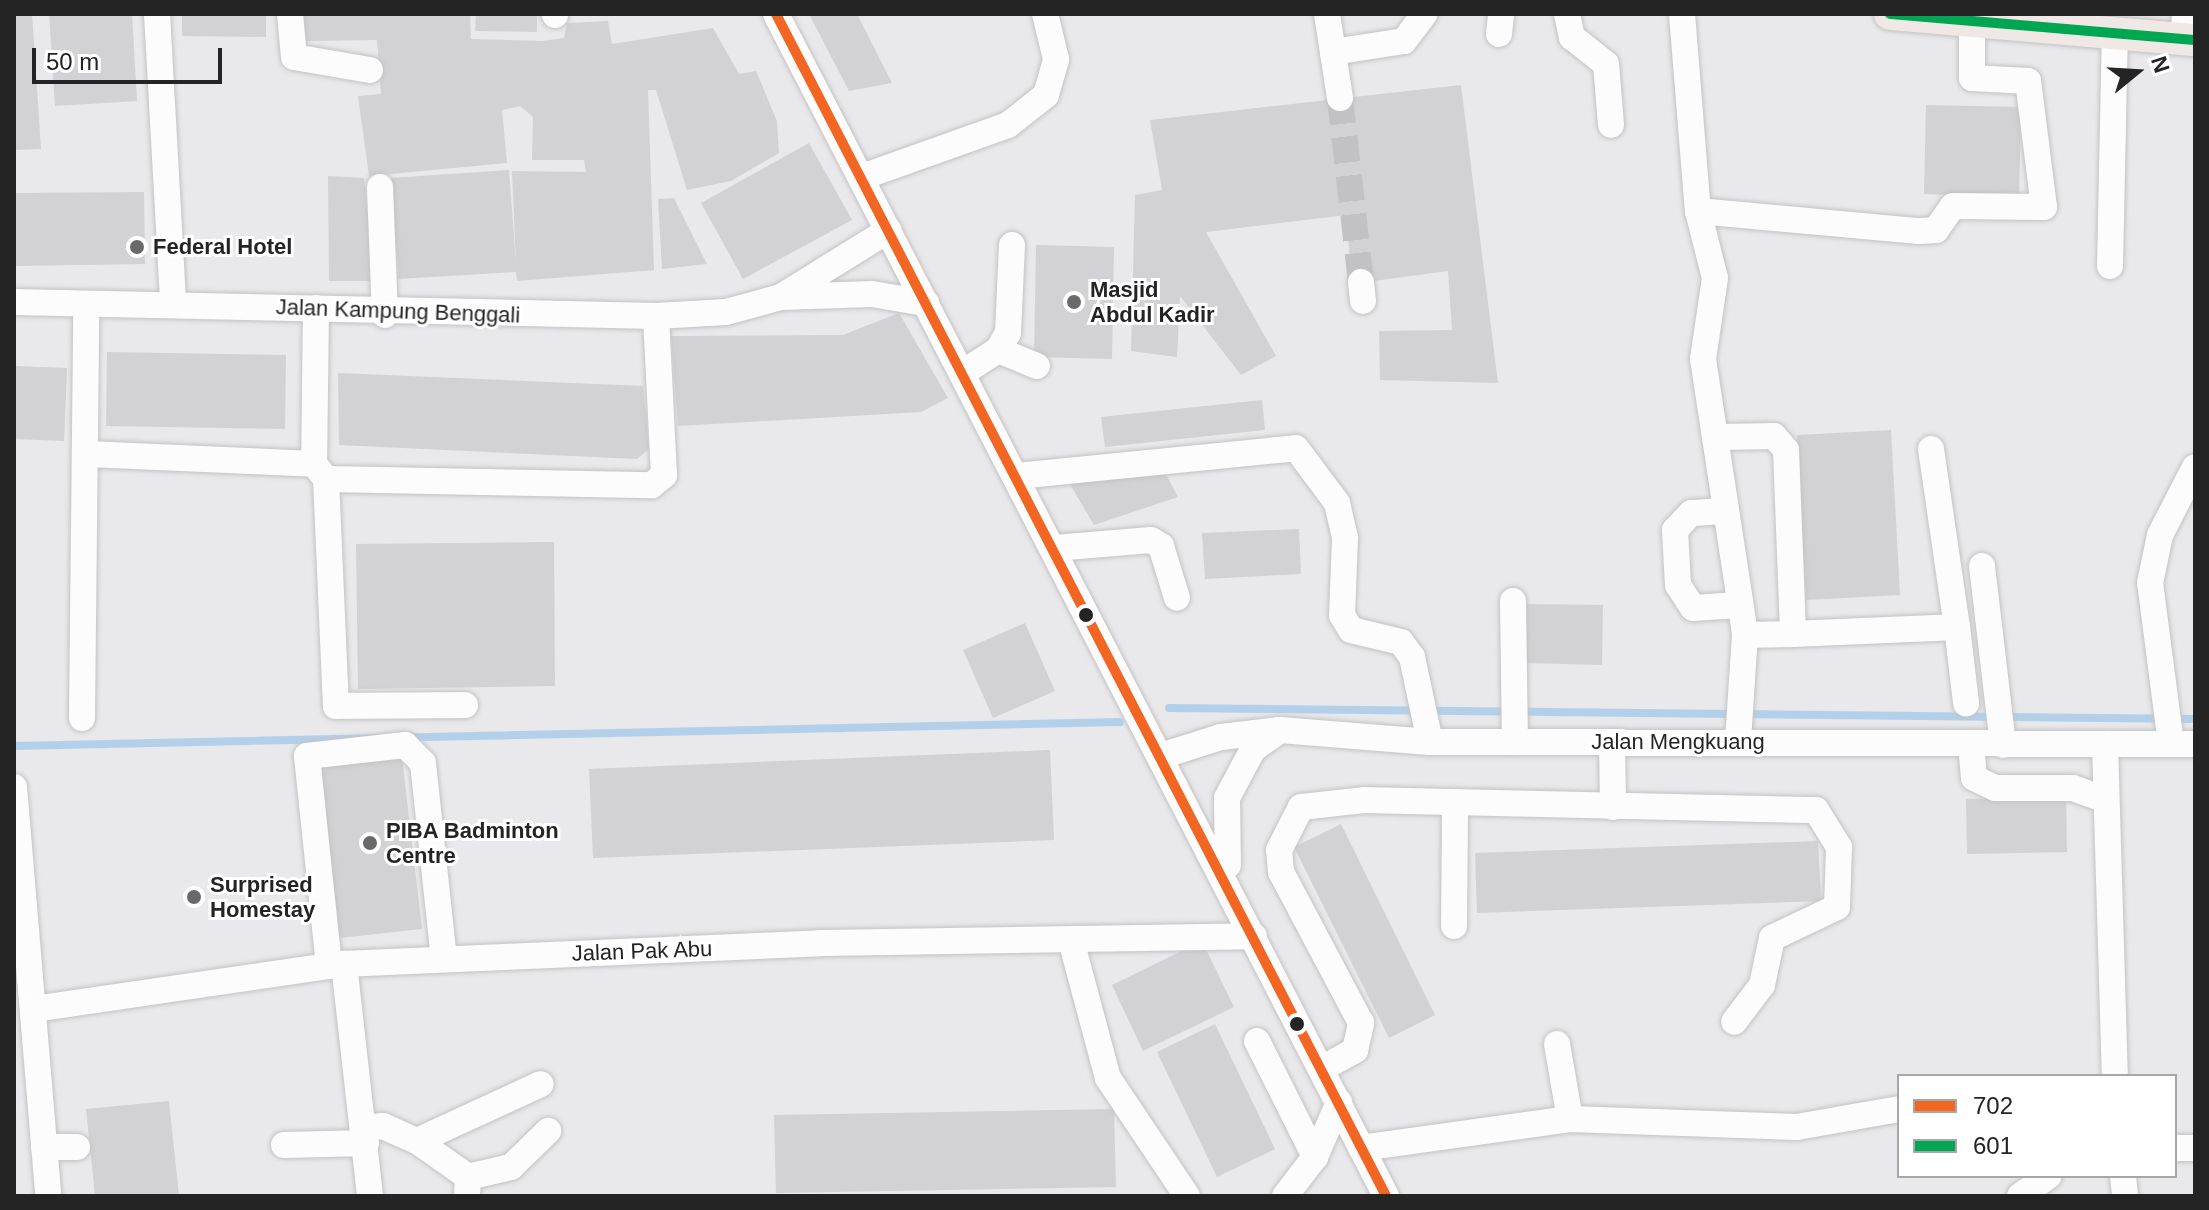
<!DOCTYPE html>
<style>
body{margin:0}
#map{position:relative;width:2209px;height:1210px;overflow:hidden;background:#e9e8ea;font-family:Helvetica,sans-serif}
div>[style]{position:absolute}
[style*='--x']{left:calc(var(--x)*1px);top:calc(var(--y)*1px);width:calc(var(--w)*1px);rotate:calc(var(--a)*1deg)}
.stream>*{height:8px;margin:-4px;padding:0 4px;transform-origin:4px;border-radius:4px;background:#b3d0eb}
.building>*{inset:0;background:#d2d1d3}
.minor-tunnel>*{height:26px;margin-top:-13px;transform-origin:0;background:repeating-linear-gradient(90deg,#c2c1c3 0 26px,transparent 0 39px)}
.roads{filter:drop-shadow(0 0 2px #c3c3c4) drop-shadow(0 0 2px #c3c3c4)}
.minor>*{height:26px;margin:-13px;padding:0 13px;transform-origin:13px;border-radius:13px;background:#fcfcfc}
.major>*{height:32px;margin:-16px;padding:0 16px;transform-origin:16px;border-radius:16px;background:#efe8e4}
.bus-1>*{height:10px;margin:-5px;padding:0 5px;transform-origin:5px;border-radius:5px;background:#f26522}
.bus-2>*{height:10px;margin:-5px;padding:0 5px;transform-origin:5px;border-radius:5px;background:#00a651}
.dots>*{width:22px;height:22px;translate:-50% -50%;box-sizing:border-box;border:4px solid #fff;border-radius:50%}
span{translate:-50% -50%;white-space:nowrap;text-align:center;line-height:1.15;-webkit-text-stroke:6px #fff;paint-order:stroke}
.poi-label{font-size:22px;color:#242425;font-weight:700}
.left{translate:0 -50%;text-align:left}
.street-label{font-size:22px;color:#242425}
.frame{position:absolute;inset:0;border:16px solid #242425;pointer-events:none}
.legend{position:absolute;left:1897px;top:1074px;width:280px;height:104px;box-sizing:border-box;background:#fff;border:2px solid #a7a7a8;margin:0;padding:10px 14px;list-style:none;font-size:24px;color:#242425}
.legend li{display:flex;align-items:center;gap:16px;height:40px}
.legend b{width:40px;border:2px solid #a7a7a8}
.north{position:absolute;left:2097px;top:32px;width:80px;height:80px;-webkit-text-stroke:6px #fff;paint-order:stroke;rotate:72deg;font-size:22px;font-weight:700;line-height:32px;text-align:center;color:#242425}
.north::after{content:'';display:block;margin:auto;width:28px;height:36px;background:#242425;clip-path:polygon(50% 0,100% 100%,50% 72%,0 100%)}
.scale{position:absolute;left:32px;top:48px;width:190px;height:36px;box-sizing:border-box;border:4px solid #242425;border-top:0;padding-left:10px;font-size:24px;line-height:28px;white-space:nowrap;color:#242425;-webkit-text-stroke:6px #fff;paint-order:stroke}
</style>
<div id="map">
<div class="stream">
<div style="--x:1169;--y:708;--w:1026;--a:0.61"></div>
<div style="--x:14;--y:746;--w:1106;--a:-1.24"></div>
</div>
<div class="building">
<div style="clip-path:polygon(14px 14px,32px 14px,41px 149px,14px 150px)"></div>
<div style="clip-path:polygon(49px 14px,132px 14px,137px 101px,55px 106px)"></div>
<div style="clip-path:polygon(182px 14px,266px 14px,266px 37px,182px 36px)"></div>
<div style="clip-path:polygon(304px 14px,470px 14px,471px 39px,542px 41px,564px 38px,567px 23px,608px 21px,612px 44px,713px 28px,739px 74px,756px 71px,777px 121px,779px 153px,731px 181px,687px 190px,656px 90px,648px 90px,654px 270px,517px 281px,516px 272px,399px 279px,391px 178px,509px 170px,516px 264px,512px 171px,586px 172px,584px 160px,532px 160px,533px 117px,520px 106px,502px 110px,507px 163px,369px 176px,358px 96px,381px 94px,377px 40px,305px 41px)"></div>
<div style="clip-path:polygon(476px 14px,537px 14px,537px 32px,475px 31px)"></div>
<div style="clip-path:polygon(809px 14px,857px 14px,892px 83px,849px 91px)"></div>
<div style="clip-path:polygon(1461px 85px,1498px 383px,1380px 380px,1379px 331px,1452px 330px,1448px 271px,1351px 284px,1347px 215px,1206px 232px,1276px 356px,1241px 375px,1180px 296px,1177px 357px,1131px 351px,1135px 195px,1162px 190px,1150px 120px)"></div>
<div style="clip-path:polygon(1926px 105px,2021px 107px,2019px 197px,1924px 194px)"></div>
<div style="clip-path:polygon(809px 143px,852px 220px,743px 279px,701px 203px)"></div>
<div style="clip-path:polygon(328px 176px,364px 178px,374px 281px,329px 281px)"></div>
<div style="clip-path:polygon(144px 192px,145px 264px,14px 266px,14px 193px)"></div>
<div style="clip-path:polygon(674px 198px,707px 264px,662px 269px,658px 199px)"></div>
<div style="clip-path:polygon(1036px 245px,1114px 247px,1112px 359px,1034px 357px)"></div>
<div style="clip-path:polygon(899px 313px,948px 398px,921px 412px,678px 426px,671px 336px,843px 335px)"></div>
<div style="clip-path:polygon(107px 352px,286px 355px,285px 429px,106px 426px)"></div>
<div style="clip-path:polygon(14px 366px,67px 368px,64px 441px,14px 439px)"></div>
<div style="clip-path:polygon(338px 373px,643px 386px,649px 449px,637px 459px,339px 445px)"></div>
<div style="clip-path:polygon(1262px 400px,1265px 430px,1105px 447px,1101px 417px)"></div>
<div style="clip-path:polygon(1891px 430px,1900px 595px,1806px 600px,1797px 435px)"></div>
<div style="clip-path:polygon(1163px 469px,1178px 497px,1094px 525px,1068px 481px)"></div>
<div style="clip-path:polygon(1299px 529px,1301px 574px,1205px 579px,1202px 533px)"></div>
<div style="clip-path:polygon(554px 542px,555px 686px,358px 689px,356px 544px)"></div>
<div style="clip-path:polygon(1527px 604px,1603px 605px,1602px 665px,1526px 663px)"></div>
<div style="clip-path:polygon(1025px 623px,1055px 691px,993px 718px,963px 650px)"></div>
<div style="clip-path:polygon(401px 748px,422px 929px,340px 938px,318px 758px)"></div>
<div style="clip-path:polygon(1050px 750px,1054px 840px,593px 858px,589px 769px)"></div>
<div style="clip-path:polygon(2066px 797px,2067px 852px,1967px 854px,1966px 799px)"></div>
<div style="clip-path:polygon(1341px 824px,1435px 1015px,1389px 1038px,1294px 847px)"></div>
<div style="clip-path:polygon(1818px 841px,1821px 901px,1477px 913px,1475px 853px)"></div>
<div style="clip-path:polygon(1202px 941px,1234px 1007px,1143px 1051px,1112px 985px)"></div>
<div style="clip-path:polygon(1215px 1024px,1275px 1149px,1217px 1177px,1157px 1052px)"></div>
<div style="clip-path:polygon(169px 1101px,179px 1196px,95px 1196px,86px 1109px)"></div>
<div style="clip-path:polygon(1114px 1109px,1116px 1187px,776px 1193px,774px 1115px)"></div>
</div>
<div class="minor-tunnel">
<div style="--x:1340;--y:98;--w:185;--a:83.5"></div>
</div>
<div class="roads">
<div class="minor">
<div style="--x:157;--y:14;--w:290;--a:86.8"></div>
<div style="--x:290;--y:14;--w:43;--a:84.7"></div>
<div style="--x:294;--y:57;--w:77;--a:9.7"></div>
<div style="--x:776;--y:14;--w:1330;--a:62.7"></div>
<div style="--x:1327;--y:14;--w:85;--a:81.2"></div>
<div style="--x:1567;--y:14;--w:24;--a:78"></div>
<div style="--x:1572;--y:37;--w:43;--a:38.5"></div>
<div style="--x:1606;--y:64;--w:61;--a:85.3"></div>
<div style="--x:1682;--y:14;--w:198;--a:85.4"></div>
<div style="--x:1698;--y:211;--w:69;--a:75.8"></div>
<div style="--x:1715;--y:278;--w:82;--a:98.4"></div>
<div style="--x:1703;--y:359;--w:279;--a:81.3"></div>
<div style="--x:1745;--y:635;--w:106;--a:93.8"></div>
<div style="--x:555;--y:15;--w:1;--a:-90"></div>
<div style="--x:1499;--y:34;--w:20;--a:-84"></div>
<div style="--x:2184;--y:39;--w:25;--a:-88"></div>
<div style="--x:1333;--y:52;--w:72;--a:-8.8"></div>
<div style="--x:1404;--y:41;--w:34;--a:-53"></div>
<div style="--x:862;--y:177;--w:155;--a:-19.6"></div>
<div style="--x:1008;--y:125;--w:48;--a:-38.3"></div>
<div style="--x:1046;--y:95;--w:37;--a:-74"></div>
<div style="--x:1056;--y:59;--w:46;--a:-103.7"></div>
<div style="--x:380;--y:187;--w:128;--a:87.8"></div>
<div style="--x:1698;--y:211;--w:222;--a:5.2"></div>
<div style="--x:1919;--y:231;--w:17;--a:-3"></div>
<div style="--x:1936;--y:230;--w:29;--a:-55"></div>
<div style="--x:1953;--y:206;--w:91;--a:0.6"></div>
<div style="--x:2044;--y:207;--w:127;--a:-97.2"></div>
<div style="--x:2028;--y:81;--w:56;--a:-176.9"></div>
<div style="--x:1972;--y:78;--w:56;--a:-90"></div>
<div style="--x:2110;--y:266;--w:232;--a:-88.8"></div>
<div style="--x:1361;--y:282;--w:19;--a:84"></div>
<div style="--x:784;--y:295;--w:123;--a:-31.8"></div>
<div style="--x:14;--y:302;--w:642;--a:1.25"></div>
<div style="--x:656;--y:316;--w:70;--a:-3.3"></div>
<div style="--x:726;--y:312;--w:57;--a:-15.3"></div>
<div style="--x:781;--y:297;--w:91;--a:-1.9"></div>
<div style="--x:872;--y:294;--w:55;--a:9.5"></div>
<div style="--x:316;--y:308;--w:156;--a:90.7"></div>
<div style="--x:314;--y:464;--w:19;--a:51"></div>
<div style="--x:326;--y:479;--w:326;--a:1.1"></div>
<div style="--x:652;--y:485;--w:16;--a:-40"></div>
<div style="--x:664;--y:475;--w:159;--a:-92.9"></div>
<div style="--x:998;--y:350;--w:42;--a:22.3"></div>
<div style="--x:964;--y:372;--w:40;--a:-32.9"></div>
<div style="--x:998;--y:350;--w:20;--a:-60"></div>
<div style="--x:1008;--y:333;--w:88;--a:-87.4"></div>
<div style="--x:1720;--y:437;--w:54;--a:-1.1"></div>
<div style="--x:1774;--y:436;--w:18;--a:49"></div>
<div style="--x:1786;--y:450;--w:184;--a:87.8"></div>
<div style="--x:1793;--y:634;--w:48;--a:178.8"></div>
<div style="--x:1931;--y:449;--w:180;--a:81.7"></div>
<div style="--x:89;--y:454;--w:225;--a:2.5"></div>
<div style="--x:1017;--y:476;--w:280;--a:-5.7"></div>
<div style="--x:1296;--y:448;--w:69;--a:53.3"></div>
<div style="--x:1337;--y:503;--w:36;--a:77"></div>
<div style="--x:1345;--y:538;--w:77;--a:92.2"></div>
<div style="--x:1342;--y:615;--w:17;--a:59"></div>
<div style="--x:1351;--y:630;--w:51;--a:13.5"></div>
<div style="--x:1401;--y:642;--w:19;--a:54"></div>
<div style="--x:1412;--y:657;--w:87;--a:78"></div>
<div style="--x:326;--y:479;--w:227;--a:87.5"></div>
<div style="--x:336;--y:706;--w:129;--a:-0.4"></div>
<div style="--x:1722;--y:511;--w:31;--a:176"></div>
<div style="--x:1691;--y:513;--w:23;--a:133"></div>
<div style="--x:1675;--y:530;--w:55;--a:86.9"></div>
<div style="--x:1678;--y:585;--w:27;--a:57"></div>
<div style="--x:1693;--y:608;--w:45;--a:-3.8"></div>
<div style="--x:1055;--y:548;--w:96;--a:-4.8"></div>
<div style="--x:1151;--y:540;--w:12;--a:31"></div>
<div style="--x:1161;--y:546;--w:54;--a:72.9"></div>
<div style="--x:1982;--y:566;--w:180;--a:83.3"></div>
<div style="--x:1513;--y:601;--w:141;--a:89.2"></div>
<div style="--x:1793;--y:634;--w:164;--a:-2.4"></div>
<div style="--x:1957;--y:627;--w:77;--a:83.2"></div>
<div style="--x:82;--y:718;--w:414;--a:-89.4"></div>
<div style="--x:1612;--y:742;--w:65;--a:89.1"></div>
<div style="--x:1971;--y:744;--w:34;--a:85"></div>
<div style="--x:1974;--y:778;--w:23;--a:25"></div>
<div style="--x:1995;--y:788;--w:78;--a:0"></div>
<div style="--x:2073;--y:788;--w:35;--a:20"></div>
<div style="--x:2105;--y:744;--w:332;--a:88.3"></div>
<div style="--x:2171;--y:744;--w:162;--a:-97.4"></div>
<div style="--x:2150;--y:583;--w:49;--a:-78.2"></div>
<div style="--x:2160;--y:535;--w:76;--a:-62.8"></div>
<div style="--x:1164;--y:755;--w:60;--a:-17.5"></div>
<div style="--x:1221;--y:737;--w:59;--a:-6.8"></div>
<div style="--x:1280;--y:730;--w:150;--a:4.6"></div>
<div style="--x:1430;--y:742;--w:765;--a:0.15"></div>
<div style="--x:14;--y:787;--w:410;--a:85.2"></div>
<div style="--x:1228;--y:865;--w:67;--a:-90.9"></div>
<div style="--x:1227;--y:798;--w:55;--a:-62"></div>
<div style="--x:1253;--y:749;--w:33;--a:-35"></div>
<div style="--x:1454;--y:926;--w:119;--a:-89.5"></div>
<div style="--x:1072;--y:944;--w:139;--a:75"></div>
<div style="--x:1108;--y:1078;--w:142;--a:56.2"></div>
<div style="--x:344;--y:964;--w:233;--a:83.6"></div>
<div style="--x:329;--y:966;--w:211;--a:-96"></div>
<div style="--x:307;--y:756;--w:99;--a:-6.4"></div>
<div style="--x:405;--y:745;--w:25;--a:45"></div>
<div style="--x:423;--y:763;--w:197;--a:83.9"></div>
<div style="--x:34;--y:1009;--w:313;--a:-8.3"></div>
<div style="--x:344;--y:964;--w:476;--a:-2.5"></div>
<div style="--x:820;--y:943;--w:434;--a:-0.9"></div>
<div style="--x:1257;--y:1041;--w:130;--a:63.4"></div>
<div style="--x:1557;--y:1044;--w:76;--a:80.2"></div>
<div style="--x:1323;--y:1068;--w:37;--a:-29"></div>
<div style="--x:1355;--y:1050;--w:28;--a:-77"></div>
<div style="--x:1361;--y:1023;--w:171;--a:-117.9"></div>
<div style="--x:1281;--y:872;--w:22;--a:-95"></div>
<div style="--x:1279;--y:850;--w:48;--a:-62.9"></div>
<div style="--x:1301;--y:807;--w:63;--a:-6.3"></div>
<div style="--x:1364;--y:800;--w:452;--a:1.3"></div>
<div style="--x:1816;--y:810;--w:44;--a:58.1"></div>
<div style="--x:1839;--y:847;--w:60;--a:91.9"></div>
<div style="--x:1837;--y:907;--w:72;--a:154.5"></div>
<div style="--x:1772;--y:938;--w:48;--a:102"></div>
<div style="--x:1762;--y:985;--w:46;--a:127.1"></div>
<div style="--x:364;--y:1128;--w:19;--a:-6"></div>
<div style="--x:383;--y:1126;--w:37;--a:24"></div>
<div style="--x:417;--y:1141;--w:62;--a:35.2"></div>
<div style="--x:468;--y:1177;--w:19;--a:93"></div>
<div style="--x:417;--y:1141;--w:136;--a:-24.7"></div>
<div style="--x:284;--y:1145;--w:82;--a:-1.4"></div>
<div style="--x:44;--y:1147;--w:33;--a:0"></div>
<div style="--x:1361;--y:1148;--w:211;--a:-7.9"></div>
<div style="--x:1570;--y:1119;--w:227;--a:2"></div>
<div style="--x:1797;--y:1127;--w:104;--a:-10"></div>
<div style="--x:2175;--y:1148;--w:20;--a:0"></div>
<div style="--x:2123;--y:1176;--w:20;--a:84"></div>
<div style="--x:468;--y:1177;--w:44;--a:-13.1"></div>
<div style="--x:511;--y:1167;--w:52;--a:-44.2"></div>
<div style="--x:1285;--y:1196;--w:49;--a:-52.4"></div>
<div style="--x:1315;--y:1157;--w:60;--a:-66.4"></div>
<div style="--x:2020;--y:1196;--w:35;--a:-35"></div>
</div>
<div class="major">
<div style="--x:1890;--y:14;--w:306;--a:4.9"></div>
</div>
</div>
<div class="bus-1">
<div style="--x:776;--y:14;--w:1330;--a:62.7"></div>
</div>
<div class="bus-2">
<div style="--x:1890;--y:14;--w:306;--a:4.9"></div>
</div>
<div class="dots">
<div style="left:137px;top:247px;background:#69696a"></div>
<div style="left:1074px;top:302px;background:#69696a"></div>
<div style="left:1086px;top:615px;background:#242425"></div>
<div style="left:370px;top:843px;background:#69696a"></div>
<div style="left:194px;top:897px;background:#69696a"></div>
<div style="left:1297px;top:1024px;background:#242425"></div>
</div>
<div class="poi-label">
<span class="left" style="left:153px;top:247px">Federal Hotel</span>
<span class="left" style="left:1090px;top:302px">Masjid<br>Abdul Kadir</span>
<span class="left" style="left:386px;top:843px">PIBA Badminton<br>Centre</span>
<span class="left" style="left:210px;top:897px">Surprised<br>Homestay</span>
</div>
<div class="street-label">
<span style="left:398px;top:311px;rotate:2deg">Jalan Kampung Benggali</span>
<span style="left:1678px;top:742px">Jalan Mengkuang</span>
<span style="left:642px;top:951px;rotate:-2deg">Jalan Pak Abu</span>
</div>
<div class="frame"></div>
<ul class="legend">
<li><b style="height:10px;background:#f26522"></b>702</li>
<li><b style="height:10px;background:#00a651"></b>601</li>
</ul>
<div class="north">N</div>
<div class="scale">50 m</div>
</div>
